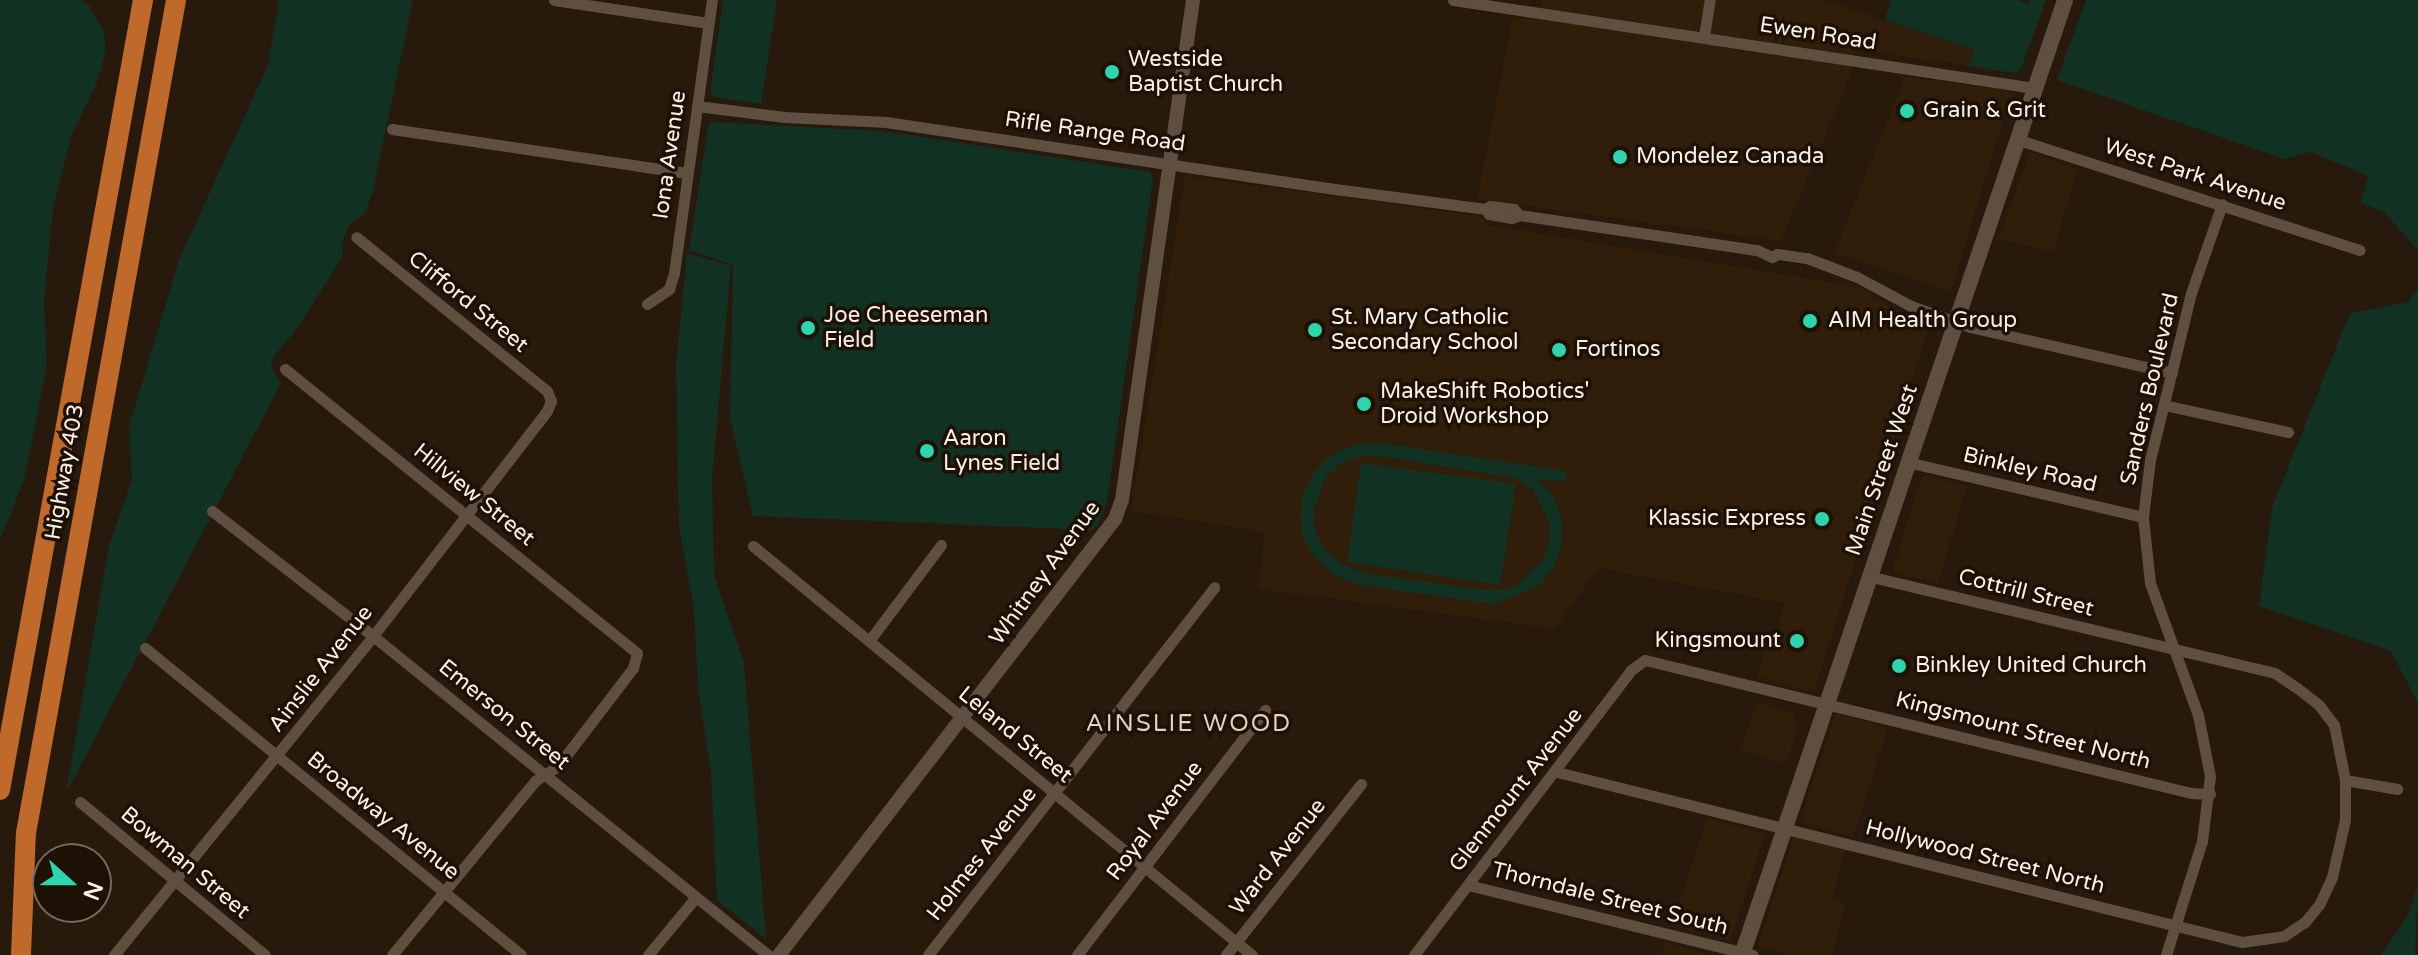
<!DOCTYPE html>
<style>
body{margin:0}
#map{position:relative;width:2418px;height:955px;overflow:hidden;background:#27190c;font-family:"Varela Round",sans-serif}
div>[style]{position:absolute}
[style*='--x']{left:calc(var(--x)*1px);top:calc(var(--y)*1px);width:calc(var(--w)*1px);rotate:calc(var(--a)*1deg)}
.built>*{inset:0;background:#301e0a}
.green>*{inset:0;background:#113223}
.minor>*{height:11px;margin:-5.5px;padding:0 5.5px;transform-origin:5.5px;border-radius:5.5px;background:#5f4f40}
.tertiary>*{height:14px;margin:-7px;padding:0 7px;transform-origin:7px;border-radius:7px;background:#5f4f40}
.secondary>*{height:16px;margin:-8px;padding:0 8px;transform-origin:8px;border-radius:8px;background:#5f4f40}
.motorway>*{height:20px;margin:-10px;padding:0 10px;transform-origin:10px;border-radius:10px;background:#bf692b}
.dots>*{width:22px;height:22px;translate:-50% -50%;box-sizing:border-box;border:4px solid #1d1004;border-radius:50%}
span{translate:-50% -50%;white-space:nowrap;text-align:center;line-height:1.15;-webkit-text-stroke:7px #1d1004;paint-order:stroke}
.street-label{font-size:22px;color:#fbf1e8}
.poi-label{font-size:22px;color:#fbf1e8}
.left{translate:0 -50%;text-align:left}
.right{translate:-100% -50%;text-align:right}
.neighbourhood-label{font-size:24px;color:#e2cfbd;letter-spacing:2px}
.north{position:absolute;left:32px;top:843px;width:80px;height:80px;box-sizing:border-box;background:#1d1004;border:2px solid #766a5f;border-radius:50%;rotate:111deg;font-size:22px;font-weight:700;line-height:32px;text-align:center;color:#fbf1e8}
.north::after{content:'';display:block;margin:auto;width:28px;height:36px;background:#2cd5ab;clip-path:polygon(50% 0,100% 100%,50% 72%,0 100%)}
</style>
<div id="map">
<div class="built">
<div style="clip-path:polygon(1541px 0,1824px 0,1975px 50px,1969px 66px,1856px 49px,1852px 71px,1781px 241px,1477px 199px,1513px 17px,1537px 21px)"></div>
<div style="clip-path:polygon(1905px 77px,2012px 91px,1951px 291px,1834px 253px)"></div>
<div style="clip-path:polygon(2030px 152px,2078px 169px,2053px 252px,1998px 239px)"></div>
<div style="clip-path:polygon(1185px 176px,1485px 217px,1485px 224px,1863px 288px,1927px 332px,1814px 692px,1757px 677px,1764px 650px,1774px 651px,1784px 603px,1598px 568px,1555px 629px,1258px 589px,1265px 532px,1131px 511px)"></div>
<div style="clip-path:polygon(1926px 475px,1967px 486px,1938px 584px,1897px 574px,1893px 569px,1921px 478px)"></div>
<div style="clip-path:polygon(1757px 703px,1795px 713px,1793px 720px,1800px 722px,1786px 764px,1740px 750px)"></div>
<div style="clip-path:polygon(1836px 713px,1888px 727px,1854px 837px,1800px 822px)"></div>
<div style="clip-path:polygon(1707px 818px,1765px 834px,1730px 941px,1672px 926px)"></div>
<div style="clip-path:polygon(1794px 836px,1846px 849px,1832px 898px,1845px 903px,1833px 955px,1791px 955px,1758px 946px)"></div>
<div style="clip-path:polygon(1665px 942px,1710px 955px,1661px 955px)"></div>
</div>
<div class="green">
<div style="clip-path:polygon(0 0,79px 0,89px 5px,104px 32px,106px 50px,97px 82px,72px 134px,53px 207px,44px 300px,47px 364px,24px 480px,0 540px)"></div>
<div style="clip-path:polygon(279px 0,413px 0,372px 195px,363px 216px,350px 223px,342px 242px,343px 256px,296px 330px,273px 357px,271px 368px,281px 383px,66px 793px,109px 545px,132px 480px,129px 426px,179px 260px,268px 65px)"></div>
<div style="clip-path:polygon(723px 0,777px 0,761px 104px,715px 97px,710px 93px)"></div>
<div style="clip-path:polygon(1891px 0,2017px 0,2028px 4px,2030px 0,2046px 0,2021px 69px,2015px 73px,1969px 66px,1975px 50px,1885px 20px)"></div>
<div style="clip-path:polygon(2086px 0,2418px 0,2418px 250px,2384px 212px,2361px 203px,2368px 176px,2311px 152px,2284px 159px,2057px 80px)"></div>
<div style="clip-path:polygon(709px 122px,883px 131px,1150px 172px,1153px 178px,1107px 502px,1098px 525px,1092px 530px,753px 516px,730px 418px,733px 265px,689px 250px)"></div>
<div style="clip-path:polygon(687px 253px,731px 266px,712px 478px,714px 575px,744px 663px,766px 939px,717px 900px,711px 773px,698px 688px,694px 608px,679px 527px,676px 365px)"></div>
<div style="clip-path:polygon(2418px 290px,2418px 703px,2391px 651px,2259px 606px,2272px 508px,2350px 313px,2408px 302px)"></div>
<div style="clip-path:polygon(evenodd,1381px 443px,1566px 471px,1565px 482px,1538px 479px,1554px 497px,1562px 520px,1562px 544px,1554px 567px,1539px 586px,1495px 604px,1359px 585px,1333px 574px,1315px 558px,1303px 537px,1300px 513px,1304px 490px,1317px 469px,1335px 453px,1356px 444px,1381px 443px,1359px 456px,1380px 456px,1515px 478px,1533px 489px,1549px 522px,1549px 542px,1543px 560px,1515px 587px,1494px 591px,1363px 573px,1340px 563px,1325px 550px,1316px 533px,1313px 513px,1325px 478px,1341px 464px,1359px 456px)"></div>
<div style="clip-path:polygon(1361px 463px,1516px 484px,1500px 585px,1347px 562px)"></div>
<div style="clip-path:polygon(2418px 881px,2415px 955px,2381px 955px,2409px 914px)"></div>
</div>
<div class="minor">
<div style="--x:554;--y:0;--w:156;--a:8.5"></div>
<div style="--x:1453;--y:0;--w:588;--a:8.61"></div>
<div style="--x:1704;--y:36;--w:36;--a:-81"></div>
<div style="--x:697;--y:106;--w:88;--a:7.2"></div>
<div style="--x:784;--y:117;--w:102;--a:2.8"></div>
<div style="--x:886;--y:122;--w:462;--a:8.5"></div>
<div style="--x:1343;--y:190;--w:144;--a:7.6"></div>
<div style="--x:1486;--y:209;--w:5;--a:-37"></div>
<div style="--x:1490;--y:206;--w:24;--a:7"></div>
<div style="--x:1514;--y:209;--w:8;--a:50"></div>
<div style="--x:392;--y:129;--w:298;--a:8.5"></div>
<div style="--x:2016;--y:139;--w:361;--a:17.9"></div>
<div style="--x:1486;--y:209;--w:6;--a:59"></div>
<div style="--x:1489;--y:214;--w:23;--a:10"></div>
<div style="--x:1512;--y:218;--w:8;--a:-23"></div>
<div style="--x:1519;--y:215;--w:241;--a:8.4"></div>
<div style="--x:1757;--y:250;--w:17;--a:25"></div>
<div style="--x:1772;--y:257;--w:6;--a:-31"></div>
<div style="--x:1777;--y:254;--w:30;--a:8"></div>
<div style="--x:1807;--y:258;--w:53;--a:20.8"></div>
<div style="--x:1857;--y:277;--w:61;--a:28.2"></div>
<div style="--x:1911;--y:306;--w:63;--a:19.6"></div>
<div style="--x:1970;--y:327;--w:207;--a:12.8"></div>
<div style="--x:647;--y:304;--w:27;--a:-34"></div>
<div style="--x:669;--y:289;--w:17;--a:-73"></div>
<div style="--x:674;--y:273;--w:276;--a:-82.1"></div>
<div style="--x:285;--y:369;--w:452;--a:38.9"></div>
<div style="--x:637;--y:653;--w:16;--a:105"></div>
<div style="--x:633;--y:668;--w:123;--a:127.4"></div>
<div style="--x:558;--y:766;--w:27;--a:147"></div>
<div style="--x:535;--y:781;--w:225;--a:129.4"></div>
<div style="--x:2164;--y:405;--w:127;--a:12.3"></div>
<div style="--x:1907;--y:462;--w:242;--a:13.1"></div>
<div style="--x:212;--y:511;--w:204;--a:37.8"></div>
<div style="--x:373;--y:636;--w:508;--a:38.92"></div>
<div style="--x:753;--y:546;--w:645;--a:39.34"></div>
<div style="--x:869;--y:641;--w:120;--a:-53.1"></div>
<div style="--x:145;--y:648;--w:485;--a:39.2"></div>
<div style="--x:1557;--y:772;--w:706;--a:13.94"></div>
<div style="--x:2242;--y:942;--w:42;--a:-8.1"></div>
<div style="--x:2284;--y:936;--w:25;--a:-34"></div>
<div style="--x:2305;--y:922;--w:22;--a:-51"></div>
<div style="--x:2319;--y:905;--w:31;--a:-65"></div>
<div style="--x:2332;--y:877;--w:58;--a:-77.2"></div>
<div style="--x:2345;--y:820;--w:40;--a:-90"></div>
<div style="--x:2345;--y:780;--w:56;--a:-101.3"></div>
<div style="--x:2334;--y:725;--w:25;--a:-127"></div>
<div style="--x:2319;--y:705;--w:28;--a:-142"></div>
<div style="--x:2297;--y:688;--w:27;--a:-146"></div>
<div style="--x:2275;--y:673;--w:417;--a:-166.6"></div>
<div style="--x:2345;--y:780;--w:53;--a:9.8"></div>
<div style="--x:80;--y:802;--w:240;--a:39.6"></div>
<div style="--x:1468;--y:885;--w:293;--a:13.8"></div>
<div style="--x:114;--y:955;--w:411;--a:-50.9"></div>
<div style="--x:373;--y:636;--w:284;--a:-52.3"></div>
<div style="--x:547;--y:411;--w:11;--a:-68"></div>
<div style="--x:551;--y:401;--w:11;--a:-112"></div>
<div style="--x:547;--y:391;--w:245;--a:-141.1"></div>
<div style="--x:648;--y:955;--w:75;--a:-50.4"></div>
<div style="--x:928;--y:955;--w:466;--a:-52.1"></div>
<div style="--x:1077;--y:955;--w:309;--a:-52.5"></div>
<div style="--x:1226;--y:955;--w:218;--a:-51.7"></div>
<div style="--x:1414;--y:955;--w:358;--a:-52.7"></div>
<div style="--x:1631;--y:670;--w:17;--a:-36"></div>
<div style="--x:1645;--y:660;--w:562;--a:13.69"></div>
<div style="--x:2191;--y:793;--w:19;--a:3"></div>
<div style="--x:2166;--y:955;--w:120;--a:-72.5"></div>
<div style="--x:2202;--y:841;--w:65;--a:-83"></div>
<div style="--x:2210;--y:776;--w:62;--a:-101.1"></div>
<div style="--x:2198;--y:715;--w:140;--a:-110"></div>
<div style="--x:2150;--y:583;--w:66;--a:-96.1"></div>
<div style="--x:2143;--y:517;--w:57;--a:-83"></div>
<div style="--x:2150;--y:460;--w:172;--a:-76.2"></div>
<div style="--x:2191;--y:293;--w:94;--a:-70.8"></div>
</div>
<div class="tertiary">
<div style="--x:779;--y:955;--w:550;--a:-52.38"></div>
<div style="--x:1115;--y:519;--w:20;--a:-70"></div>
<div style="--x:1122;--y:500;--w:505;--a:-81.92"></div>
</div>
<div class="secondary">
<div style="--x:1742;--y:955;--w:1008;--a:-71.31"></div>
</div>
<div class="motorway">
<div style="--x:0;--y:790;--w:803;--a:-79.74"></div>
<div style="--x:21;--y:955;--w:122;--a:-87.7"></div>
<div style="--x:26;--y:833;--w:846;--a:-79.79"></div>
</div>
<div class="dots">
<div style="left:1112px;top:72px;background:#2cd5ab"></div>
<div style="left:1907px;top:111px;background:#2cd5ab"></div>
<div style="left:1620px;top:157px;background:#2cd5ab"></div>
<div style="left:1810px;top:321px;background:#2cd5ab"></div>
<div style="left:808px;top:328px;background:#2cd5ab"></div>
<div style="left:1315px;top:330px;background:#2cd5ab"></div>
<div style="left:1559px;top:350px;background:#2cd5ab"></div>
<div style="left:1364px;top:404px;background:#2cd5ab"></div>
<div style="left:927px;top:451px;background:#2cd5ab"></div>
<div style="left:1822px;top:519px;background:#2cd5ab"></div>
<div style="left:1797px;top:641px;background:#2cd5ab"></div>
<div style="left:1899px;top:666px;background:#2cd5ab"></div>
</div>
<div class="street-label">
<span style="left:1818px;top:34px;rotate:9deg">Ewen Road</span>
<span style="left:1095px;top:132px;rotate:8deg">Rifle Range Road</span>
<span style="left:670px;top:155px;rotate:-82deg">Iona Avenue</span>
<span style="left:2195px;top:175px;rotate:18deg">West Park Avenue</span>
<span style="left:468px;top:302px;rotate:39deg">Clifford Street</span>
<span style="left:2150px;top:389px;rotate:-77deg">Sanders Boulevard</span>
<span style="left:1882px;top:470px;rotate:-71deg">Main Street West</span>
<span style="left:2030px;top:470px;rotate:13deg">Binkley Road</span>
<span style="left:65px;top:472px;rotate:-80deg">Highway 403</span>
<span style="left:474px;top:495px;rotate:39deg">Hillview Street</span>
<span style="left:1045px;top:573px;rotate:-54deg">Whitney Avenue</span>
<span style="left:2026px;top:593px;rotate:14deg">Cottrill Street</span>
<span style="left:321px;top:669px;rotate:-52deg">Ainslie Avenue</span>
<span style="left:504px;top:715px;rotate:39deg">Emerson Street</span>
<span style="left:2023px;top:731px;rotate:14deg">Kingsmount Street North</span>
<span style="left:1015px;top:735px;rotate:39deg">Leland Street</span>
<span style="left:1516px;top:790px;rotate:-52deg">Glenmount Avenue</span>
<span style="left:383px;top:816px;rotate:39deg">Broadway Avenue</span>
<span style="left:1155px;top:821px;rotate:-53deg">Royal Avenue</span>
<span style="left:982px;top:854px;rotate:-52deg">Holmes Avenue</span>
<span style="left:1278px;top:857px;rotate:-52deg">Ward Avenue</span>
<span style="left:1985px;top:857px;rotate:14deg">Hollywood Street North</span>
<span style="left:185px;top:863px;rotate:40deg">Bowman Street</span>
<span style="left:1610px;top:899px;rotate:14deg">Thorndale Street South</span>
</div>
<div class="poi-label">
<span class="left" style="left:1128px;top:72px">Westside<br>Baptist Church</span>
<span class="left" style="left:1923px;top:111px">Grain &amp; Grit</span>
<span class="left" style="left:1636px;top:157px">Mondelez Canada</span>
<span class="left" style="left:824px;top:328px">Joe Cheeseman<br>Field</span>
<span class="left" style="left:1331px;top:330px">St. Mary Catholic<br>Secondary School</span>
<span class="left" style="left:1828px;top:321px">AIM Health Group</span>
<span class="left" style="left:1575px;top:350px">Fortinos</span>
<span class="left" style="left:1380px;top:404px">MakeShift Robotics'<br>Droid Workshop</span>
<span class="left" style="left:943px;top:451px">Aaron<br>Lynes Field</span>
<span class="right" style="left:1806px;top:519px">Klassic Express</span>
<span class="right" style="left:1781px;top:641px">Kingsmount</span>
<span class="left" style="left:1915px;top:666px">Binkley United Church</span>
</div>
<div class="neighbourhood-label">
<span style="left:1189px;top:724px">AINSLIE WOOD</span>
</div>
<div class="north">N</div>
</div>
